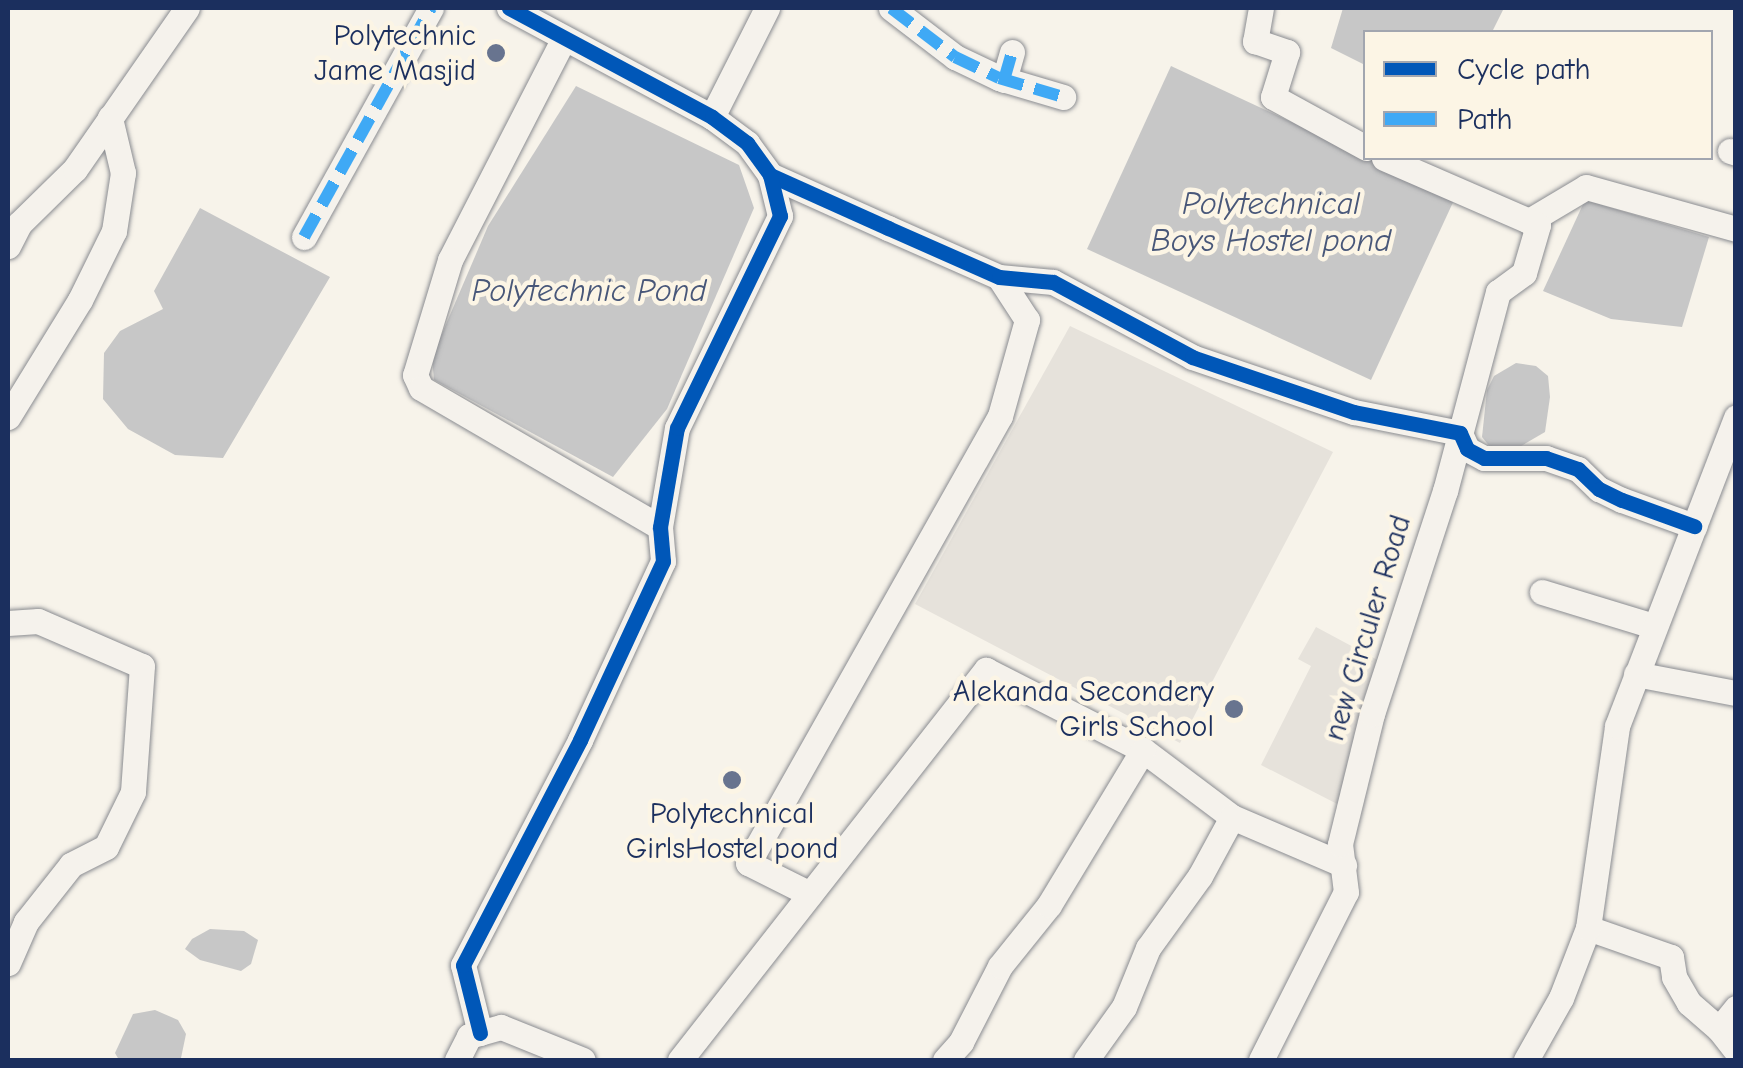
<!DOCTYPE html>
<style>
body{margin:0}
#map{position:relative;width:1743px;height:1068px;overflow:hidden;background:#f7f3ea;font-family:"Comic Neue",sans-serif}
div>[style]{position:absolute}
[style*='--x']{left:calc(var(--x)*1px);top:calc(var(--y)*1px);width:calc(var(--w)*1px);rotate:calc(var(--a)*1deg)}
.green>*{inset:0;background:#e6e2db}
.water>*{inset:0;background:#c7c7c7}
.roads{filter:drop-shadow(0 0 2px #8a8c91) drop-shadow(0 0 2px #8a8c91)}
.street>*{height:25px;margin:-12.5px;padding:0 12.5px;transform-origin:12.5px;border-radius:12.5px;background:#f5f2ec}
.quiet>*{height:12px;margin-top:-6px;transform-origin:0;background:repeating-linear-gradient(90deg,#3fa9f5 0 25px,transparent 0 37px)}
.cycleway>*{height:15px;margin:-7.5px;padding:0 7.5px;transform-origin:7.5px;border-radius:7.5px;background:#0057b8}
.dots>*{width:28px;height:28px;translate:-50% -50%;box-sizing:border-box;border:5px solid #fcf5e5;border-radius:50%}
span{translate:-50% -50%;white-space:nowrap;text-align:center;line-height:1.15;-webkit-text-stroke:9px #fcf5e5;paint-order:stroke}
.poi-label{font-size:30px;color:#1b2f5e}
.right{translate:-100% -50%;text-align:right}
.street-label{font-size:30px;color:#1b2f5e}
.water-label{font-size:32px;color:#485779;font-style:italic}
.frame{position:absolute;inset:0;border:10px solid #1b2f5e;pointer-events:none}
.legend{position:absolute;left:1363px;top:30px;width:350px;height:130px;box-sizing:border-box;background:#fcf5e5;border:2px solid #a2a6af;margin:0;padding:12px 18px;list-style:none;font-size:30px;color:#1b2f5e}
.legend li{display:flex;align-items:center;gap:20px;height:50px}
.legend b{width:50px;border:2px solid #a2a6af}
</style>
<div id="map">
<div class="green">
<div style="clip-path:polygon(1070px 326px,1333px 452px,1180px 743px,915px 604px)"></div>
<div style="clip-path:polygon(1316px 627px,1385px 664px,1345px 808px,1261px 765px,1311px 666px,1298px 659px)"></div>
</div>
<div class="water">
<div style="clip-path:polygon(1343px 8px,1504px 8px,1492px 32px,1366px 32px,1365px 65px,1331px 48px)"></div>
<div style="clip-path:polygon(1171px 66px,1455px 198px,1371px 380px,1087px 249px)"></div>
<div style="clip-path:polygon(576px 86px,739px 165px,754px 208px,667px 409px,613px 477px,434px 380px,432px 357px,488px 226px)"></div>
<div style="clip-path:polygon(1585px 200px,1709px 237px,1682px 327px,1611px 319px,1543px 291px)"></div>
<div style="clip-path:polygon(200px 208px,330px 277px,223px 458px,175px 455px,128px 429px,103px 399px,104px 353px,120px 331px,163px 309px,154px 291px)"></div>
<div style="clip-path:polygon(1516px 363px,1536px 366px,1548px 376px,1550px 397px,1545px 432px,1511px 452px,1491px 448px,1482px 437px,1487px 390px,1494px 376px)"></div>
<div style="clip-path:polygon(210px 929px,244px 931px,258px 940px,251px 964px,241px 971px,200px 960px,185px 949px,192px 939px)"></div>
<div style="clip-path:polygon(155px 1010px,178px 1020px,186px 1034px,181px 1058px,119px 1060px,115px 1053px,133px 1014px)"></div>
</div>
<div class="roads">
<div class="street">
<div style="--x:509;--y:8;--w:230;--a:28.2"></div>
<div style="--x:712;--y:117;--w:44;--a:36.6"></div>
<div style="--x:747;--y:143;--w:39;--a:54"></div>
<div style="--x:770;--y:175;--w:129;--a:24.2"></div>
<div style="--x:888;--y:228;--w:121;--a:23.8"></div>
<div style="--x:999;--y:277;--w:54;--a:5.3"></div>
<div style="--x:1053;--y:282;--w:158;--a:28.3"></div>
<div style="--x:1192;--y:357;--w:171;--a:18.8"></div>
<div style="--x:1354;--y:412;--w:108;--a:11.2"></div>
<div style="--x:1460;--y:433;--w:17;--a:66"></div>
<div style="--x:1467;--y:449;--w:19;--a:28"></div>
<div style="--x:1484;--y:458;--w:62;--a:0"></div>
<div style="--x:1546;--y:458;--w:34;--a:19"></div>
<div style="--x:1578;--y:469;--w:29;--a:44"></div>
<div style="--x:1599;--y:489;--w:25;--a:26"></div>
<div style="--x:1622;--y:500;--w:77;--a:19.9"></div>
<div style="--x:891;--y:8;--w:81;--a:37.4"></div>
<div style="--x:955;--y:57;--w:49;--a:25.5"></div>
<div style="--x:999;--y:78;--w:67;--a:16.5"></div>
<div style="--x:1261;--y:8;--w:34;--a:100"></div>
<div style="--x:1255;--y:41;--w:34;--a:19"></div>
<div style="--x:1287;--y:52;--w:47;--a:107.3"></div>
<div style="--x:1273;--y:97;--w:106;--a:28.7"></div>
<div style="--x:563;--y:40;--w:247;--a:117.2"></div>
<div style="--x:450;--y:260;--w:120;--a:106.9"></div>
<div style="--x:415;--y:375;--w:14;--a:65"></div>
<div style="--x:421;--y:388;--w:276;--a:30.2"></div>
<div style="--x:1004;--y:80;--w:29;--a:-74"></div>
<div style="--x:712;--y:117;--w:122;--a:-63.2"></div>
<div style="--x:1730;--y:151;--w:6;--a:18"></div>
<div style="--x:1384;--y:158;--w:158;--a:23.5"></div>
<div style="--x:1529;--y:221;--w:66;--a:-30.8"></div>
<div style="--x:1586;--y:187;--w:156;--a:15.6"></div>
<div style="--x:304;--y:237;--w:262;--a:-61"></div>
<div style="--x:8;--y:246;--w:25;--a:-63"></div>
<div style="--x:19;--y:224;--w:78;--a:-44.5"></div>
<div style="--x:75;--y:169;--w:196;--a:-55.2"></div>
<div style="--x:8;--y:417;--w:137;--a:-58.4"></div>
<div style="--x:80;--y:300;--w:77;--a:-63.8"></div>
<div style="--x:114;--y:231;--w:59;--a:-81.2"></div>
<div style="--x:123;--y:173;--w:57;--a:-103.3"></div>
<div style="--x:1542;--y:592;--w:116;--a:17"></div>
<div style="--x:8;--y:623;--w:30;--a:-4"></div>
<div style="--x:38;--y:621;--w:113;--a:23.4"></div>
<div style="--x:142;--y:666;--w:126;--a:94.1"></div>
<div style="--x:133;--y:792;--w:61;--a:116.1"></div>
<div style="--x:106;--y:847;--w:39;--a:153"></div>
<div style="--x:71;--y:865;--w:73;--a:128.3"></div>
<div style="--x:26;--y:922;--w:45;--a:113.7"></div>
<div style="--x:1636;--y:674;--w:102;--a:10.8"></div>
<div style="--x:810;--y:894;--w:69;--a:-153.4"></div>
<div style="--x:748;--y:863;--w:513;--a:-60.59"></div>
<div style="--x:1000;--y:416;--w:100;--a:-74.3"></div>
<div style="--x:1027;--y:320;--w:51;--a:-123.1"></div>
<div style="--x:1588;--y:928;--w:88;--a:19.3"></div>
<div style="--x:1671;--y:957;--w:20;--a:81"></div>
<div style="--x:1674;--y:977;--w:30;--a:60"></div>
<div style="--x:1689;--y:1003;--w:40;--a:41"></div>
<div style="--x:1719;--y:1029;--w:28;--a:52"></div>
<div style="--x:1719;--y:1029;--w:27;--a:-51"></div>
<div style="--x:480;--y:1033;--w:70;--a:-104"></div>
<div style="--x:463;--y:965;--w:254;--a:-62.5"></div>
<div style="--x:580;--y:740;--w:197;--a:-65.1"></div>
<div style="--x:663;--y:561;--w:34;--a:-95"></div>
<div style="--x:660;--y:527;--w:100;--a:-80.3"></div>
<div style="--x:677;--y:428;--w:236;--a:-64.1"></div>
<div style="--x:780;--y:216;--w:42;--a:-103.7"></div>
<div style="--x:457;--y:1060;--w:27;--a:-63"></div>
<div style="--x:469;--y:1036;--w:33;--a:-16"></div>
<div style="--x:501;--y:1027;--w:88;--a:21.9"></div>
<div style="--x:680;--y:1060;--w:496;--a:-51.9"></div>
<div style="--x:986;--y:670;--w:176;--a:27"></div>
<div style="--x:1143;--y:750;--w:111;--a:37"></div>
<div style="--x:945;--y:1060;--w:24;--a:-48"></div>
<div style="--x:961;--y:1042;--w:85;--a:-62.8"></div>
<div style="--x:1000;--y:966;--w:78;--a:-51.2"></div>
<div style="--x:1049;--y:905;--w:181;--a:-58.8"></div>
<div style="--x:1086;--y:1060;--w:65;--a:-54.4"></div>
<div style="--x:1124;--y:1007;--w:64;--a:-67.9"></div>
<div style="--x:1148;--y:948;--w:89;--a:-54.2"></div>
<div style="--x:1200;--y:876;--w:67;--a:-61.5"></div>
<div style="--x:1232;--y:817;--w:122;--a:23.2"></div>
<div style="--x:1261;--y:1060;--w:188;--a:-63.2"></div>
<div style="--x:1346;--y:892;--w:48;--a:-97.1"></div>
<div style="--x:1340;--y:844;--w:134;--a:-76.2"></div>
<div style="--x:1372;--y:714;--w:235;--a:-71.9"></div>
<div style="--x:1445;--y:491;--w:206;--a:-75.1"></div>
<div style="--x:1498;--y:292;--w:32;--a:-36"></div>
<div style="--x:1524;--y:273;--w:50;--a:-73.7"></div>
<div style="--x:1538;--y:225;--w:10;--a:-156"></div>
<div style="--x:1526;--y:1060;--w:71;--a:-60.6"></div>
<div style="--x:1561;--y:998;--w:75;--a:-68.9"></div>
<div style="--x:1588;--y:928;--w:204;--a:-81.8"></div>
<div style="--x:1617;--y:726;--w:331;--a:-68.9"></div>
</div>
</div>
<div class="quiet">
<div style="--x:891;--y:8;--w:81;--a:37.4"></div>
<div style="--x:955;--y:57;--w:49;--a:25.5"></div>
<div style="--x:999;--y:78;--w:67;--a:16.5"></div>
<div style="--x:1004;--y:80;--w:29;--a:-74"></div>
<div style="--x:304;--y:237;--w:262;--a:-61"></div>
</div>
<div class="cycleway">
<div style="--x:509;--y:8;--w:230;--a:28.2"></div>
<div style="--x:712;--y:117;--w:44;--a:36.6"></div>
<div style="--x:747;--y:143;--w:39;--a:54"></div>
<div style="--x:770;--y:175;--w:129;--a:24.2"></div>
<div style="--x:888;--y:228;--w:121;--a:23.8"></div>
<div style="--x:999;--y:277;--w:54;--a:5.3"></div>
<div style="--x:1053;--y:282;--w:158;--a:28.3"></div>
<div style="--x:1192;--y:357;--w:171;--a:18.8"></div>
<div style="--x:1354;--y:412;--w:108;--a:11.2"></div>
<div style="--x:1460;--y:433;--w:17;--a:66"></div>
<div style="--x:1467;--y:449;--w:19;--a:28"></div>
<div style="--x:1484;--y:458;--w:62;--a:0"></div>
<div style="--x:1546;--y:458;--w:34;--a:19"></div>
<div style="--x:1578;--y:469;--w:29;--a:44"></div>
<div style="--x:1599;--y:489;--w:25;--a:26"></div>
<div style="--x:1622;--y:500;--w:77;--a:19.9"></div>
<div style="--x:480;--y:1033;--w:70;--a:-104"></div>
<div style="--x:463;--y:965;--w:254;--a:-62.5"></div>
<div style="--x:580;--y:740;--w:197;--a:-65.1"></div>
<div style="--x:663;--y:561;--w:34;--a:-95"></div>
<div style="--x:660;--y:527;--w:100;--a:-80.3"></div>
<div style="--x:677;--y:428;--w:236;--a:-64.1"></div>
<div style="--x:780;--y:216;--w:42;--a:-103.7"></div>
</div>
<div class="dots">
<div style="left:496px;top:53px;background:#68748f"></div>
<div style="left:1234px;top:709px;background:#68748f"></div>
<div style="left:732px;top:780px;background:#68748f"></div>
</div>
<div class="poi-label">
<span class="right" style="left:476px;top:53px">Polytechnic<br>Jame Masjid</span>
<span class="right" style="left:1214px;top:709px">Alekanda Secondery<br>Girls School</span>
<span style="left:732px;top:831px">Polytechnical<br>GirlsHostel pond</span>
</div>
<div class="street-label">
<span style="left:1368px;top:628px;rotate:-73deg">new Circuler Road</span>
</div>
<div class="water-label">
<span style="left:1271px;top:223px">Polytechnical<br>Boys Hostel pond</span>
<span style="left:589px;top:291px">Polytechnic Pond</span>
</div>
<div class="frame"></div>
<ul class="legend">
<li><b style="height:12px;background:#0057b8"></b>Cycle path</li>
<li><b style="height:12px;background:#3fa9f5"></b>Path</li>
</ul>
</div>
